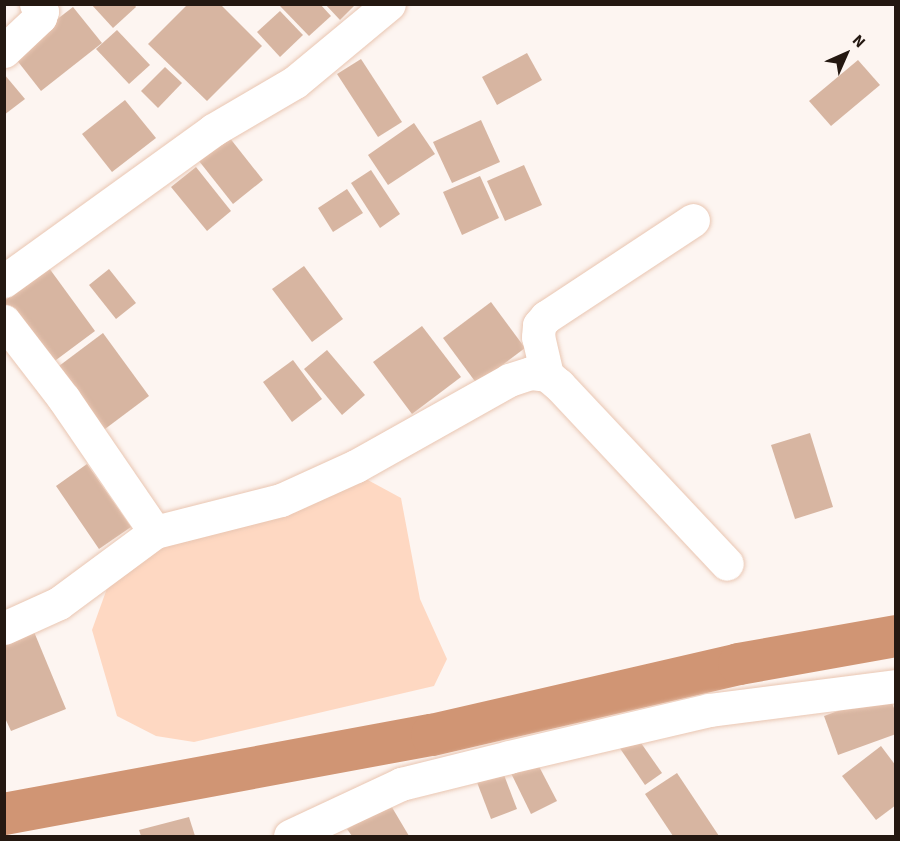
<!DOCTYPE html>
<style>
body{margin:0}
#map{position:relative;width:900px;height:841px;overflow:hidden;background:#fdf5f1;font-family:"Source Sans 3",sans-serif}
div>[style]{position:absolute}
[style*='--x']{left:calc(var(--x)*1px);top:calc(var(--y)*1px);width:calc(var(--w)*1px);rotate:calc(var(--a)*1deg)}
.green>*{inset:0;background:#fed8c2}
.canal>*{height:42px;margin:-21px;padding:0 21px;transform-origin:21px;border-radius:21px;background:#d09574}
.building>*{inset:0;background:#d7b5a1}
.roads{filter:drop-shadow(0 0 2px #e9c6b2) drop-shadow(0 0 2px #e9c6b2)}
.minor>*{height:33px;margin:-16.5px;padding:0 16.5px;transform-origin:16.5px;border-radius:16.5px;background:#fff}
span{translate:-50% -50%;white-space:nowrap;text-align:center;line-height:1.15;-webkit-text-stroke:6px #fdf5f1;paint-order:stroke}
.frame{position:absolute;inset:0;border:6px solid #241811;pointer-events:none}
.north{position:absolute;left:816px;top:24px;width:60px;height:60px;-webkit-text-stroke:4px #fdf5f1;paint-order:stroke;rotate:45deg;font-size:16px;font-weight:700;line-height:24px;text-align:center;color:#241811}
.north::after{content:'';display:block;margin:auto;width:21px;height:27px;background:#241811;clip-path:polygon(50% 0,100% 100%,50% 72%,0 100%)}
</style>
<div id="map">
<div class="green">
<div style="clip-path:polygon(366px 479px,401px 498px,420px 599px,447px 659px,434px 686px,194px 742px,156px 736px,117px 716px,92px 630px,110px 580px,163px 538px)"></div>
</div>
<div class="canal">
<div style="--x:4;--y:814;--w:435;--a:-10.5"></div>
<div style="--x:432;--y:735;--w:315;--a:-13"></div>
<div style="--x:739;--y:664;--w:159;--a:-10.1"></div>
</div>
<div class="building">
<div style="clip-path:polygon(91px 4px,134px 4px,136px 7px,113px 28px)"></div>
<div style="clip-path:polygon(188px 4px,220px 4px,262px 46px,207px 101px,148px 44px)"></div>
<div style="clip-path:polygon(320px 4px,331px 16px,309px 36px,280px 6px)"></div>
<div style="clip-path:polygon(325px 4px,356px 4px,340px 20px)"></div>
<div style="clip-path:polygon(73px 7px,102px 43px,41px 91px,12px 54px)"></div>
<div style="clip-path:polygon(280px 11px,303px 35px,280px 57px,257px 32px)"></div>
<div style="clip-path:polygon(117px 30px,150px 65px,129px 84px,96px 49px)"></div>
<div style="clip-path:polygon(527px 53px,542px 80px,497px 105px,482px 77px)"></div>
<div style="clip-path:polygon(361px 59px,402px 122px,378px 137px,337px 74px)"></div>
<div style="clip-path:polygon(858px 60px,880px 85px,831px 126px,809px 101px)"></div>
<div style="clip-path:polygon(165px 67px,182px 83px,158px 108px,141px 91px)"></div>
<div style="clip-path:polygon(4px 74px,25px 99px,4px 115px)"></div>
<div style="clip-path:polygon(125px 100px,156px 138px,112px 172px,82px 134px)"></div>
<div style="clip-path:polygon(481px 120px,500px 162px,452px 183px,433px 142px)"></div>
<div style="clip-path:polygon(414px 123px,435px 154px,388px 185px,368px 155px)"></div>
<div style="clip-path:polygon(229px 137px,263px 180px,233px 204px,199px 161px)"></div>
<div style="clip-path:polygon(524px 165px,542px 205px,505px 221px,487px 181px)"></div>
<div style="clip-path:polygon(196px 167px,231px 211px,207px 231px,171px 187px)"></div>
<div style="clip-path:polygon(371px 170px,400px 214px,380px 228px,351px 183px)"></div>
<div style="clip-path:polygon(480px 176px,499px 218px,462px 235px,443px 192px)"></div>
<div style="clip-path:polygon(347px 189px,363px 213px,333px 232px,318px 208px)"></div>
<div style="clip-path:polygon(304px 266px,343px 319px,312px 342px,272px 289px)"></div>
<div style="clip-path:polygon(49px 268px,95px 331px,48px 366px,4px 308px,4px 301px)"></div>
<div style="clip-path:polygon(109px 269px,136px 303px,116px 319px,89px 285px)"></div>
<div style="clip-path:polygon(491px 302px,525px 348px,477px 384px,443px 338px)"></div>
<div style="clip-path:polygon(422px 326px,461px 377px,412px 414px,373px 362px)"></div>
<div style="clip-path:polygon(103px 333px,149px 396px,101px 432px,55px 369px)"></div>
<div style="clip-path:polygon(327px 350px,365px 395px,342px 415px,304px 369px)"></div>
<div style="clip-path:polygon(293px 360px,322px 399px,292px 422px,263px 382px)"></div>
<div style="clip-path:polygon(810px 433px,833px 507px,795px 519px,771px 445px)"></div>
<div style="clip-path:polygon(87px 464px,131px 527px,99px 549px,56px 486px)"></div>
<div style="clip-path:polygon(32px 627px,66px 709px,11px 731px,4px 716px,4px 638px)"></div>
<div style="clip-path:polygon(888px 693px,896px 713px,896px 734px,838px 755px,824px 716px)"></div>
<div style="clip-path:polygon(634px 733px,662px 773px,645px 785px,617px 744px)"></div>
<div style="clip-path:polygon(881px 746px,896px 766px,896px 805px,876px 820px,842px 776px)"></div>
<div style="clip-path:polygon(532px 753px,557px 801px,531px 814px,507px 765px)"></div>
<div style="clip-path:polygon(501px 767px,517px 809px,491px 819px,475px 777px)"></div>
<div style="clip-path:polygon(677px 773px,719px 836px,673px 836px,645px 794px)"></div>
<div style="clip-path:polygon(390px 804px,409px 836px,352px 836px,347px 829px)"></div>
<div style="clip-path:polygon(189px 817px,195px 836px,141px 836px,139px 830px)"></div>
</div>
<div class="roads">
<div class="minor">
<div style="--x:4;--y:51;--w:50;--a:-43.4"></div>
<div style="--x:40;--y:17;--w:6;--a:-72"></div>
<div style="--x:42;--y:11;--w:9;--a:-131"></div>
<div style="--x:4;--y:281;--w:258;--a:-35.8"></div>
<div style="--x:213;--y:130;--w:95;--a:-30.3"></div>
<div style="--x:295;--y:82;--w:122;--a:-39.7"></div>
<div style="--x:4;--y:321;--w:98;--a:52.4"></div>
<div style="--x:64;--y:399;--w:161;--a:55.6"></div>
<div style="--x:547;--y:375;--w:39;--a:-103"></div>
<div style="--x:538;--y:337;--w:12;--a:-85"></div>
<div style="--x:539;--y:325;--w:11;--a:-49"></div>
<div style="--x:546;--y:317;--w:176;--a:-33.4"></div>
<div style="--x:4;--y:628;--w:60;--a:-24.4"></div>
<div style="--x:59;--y:603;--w:119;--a:-36.5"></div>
<div style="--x:155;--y:532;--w:130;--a:-14.3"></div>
<div style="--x:281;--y:500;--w:82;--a:-24.4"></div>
<div style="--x:356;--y:466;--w:176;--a:-29.3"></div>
<div style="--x:509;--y:380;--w:23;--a:-18"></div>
<div style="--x:531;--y:373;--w:16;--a:7"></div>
<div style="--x:547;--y:375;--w:16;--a:40"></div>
<div style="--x:559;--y:385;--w:245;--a:46.8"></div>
<div style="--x:290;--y:836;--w:123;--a:-25.1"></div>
<div style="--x:401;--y:784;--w:111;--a:-14"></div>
<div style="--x:509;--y:757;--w:205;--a:-13.2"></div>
<div style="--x:709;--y:710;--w:189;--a:-7.3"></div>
</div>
</div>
<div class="frame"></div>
<div class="north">N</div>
</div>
